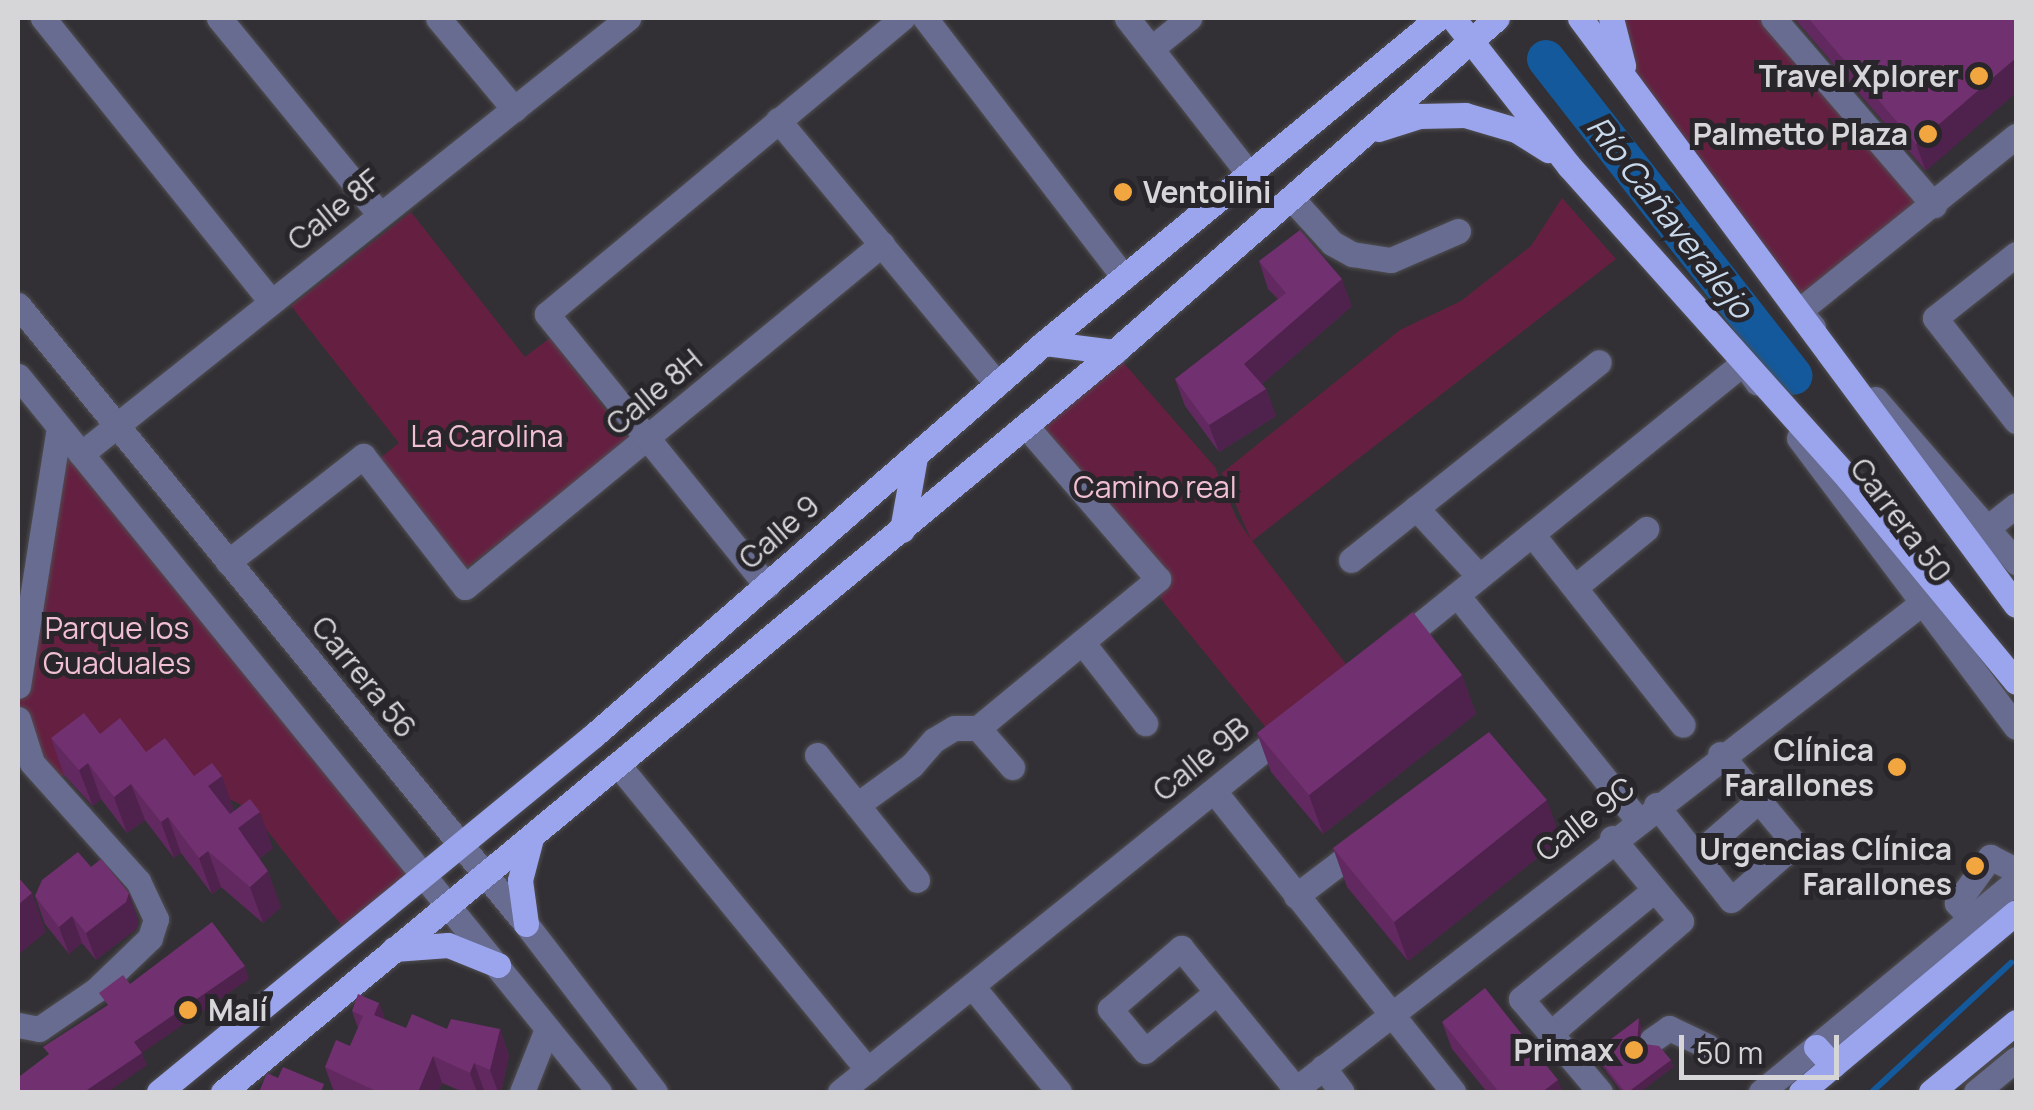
<!DOCTYPE html>
<meta charset="utf-8">
<style>
body{margin:0}
#map{position:relative;width:2034px;height:1110px;overflow:hidden;background:#323034;font-family:Manrope,sans-serif}
div>[style]{position:absolute}
[style*='--x']{left:calc(var(--x)*1px);top:calc(var(--y)*1px);width:calc(var(--w)*1px);rotate:calc(var(--a)*1deg)}
.green>*{inset:0;background:#652041}
.stream>*{height:6px;margin:-3px;padding:0 3px;transform-origin:3px;border-radius:3px;background:#14599b}
.river>*{height:38px;margin:-19px;padding:0 19px;transform-origin:19px;border-radius:19px;background:#14599b}
.roads{filter:drop-shadow(0 0 2px #504e51) drop-shadow(0 0 2px #504e51)}
.minor>*{height:25px;margin:-12.5px;padding:0 12.5px;transform-origin:12.5px;border-radius:12.5px;background:#676c90}
.major>*{height:25px;margin:-12.5px;padding:0 12.5px;transform-origin:12.5px;border-radius:12.5px;background:#9ba5ee}
.wall>*{inset:0;background:#61295f}
.shaded-wall>*{inset:0;background:#4f224e}
.building>*{inset:0;background:#71306f}
.dots>*{width:28px;height:28px;translate:-50% -50%;box-sizing:border-box;border:5px solid #28262a;border-radius:50%}
span{translate:-50% -50%;white-space:nowrap;text-align:center;line-height:1.15;-webkit-text-stroke:10px #28262a;paint-order:stroke}
.poi-label{font-size:30px;color:#d6d5d7;font-weight:700}
.right{translate:-100% -50%;text-align:right}
.left{translate:0 -50%;text-align:left}
.street-label{font-size:30px;color:#d6d5d7}
.park-label{font-size:30px;color:#f1bfd2}
.water-label{font-size:32px;color:#c8d9eb;font-style:italic}
.frame{position:absolute;inset:0;border:20px solid #d6d5d7;pointer-events:none}
.scale{position:absolute;left:1679px;top:1035px;width:160px;height:45px;box-sizing:border-box;border:5px solid #d6d5d7;border-top:0;padding-left:12px;font-size:30px;line-height:35px;white-space:nowrap;color:#d6d5d7;-webkit-text-stroke:8px #28262a;paint-order:stroke}
</style>
<div id="map">
<div class="green">
<div style="clip-path:polygon(1611px 18px,1773px 18px,1934px 205px,1799px 311px,1627px 80px)"></div>
<div style="clip-path:polygon(1562px 198px,1616px 259px,1252px 541px,1355px 676px,1276px 740px,1161px 599px,1157px 579px,1026px 426px,1114px 352px,1215px 467px,1236px 517px,1251px 540px,1222px 473px,1400px 330px,1461px 301px,1531px 246px)"></div>
<div style="clip-path:polygon(411px 212px,525px 357px,550px 338px,630px 441px,465px 569px,379px 459px,399px 443px,291px 306px)"></div>
<div style="clip-path:polygon(59px 428px,426px 872px,350px 936px,251px 810px,107px 736px,51px 786px,18px 719px,18px 686px)"></div>
</div>
<div class="stream">
<div style="--x:1872;--y:1092;--w:190;--a:-42.9"></div>
</div>
<div class="river">
<div style="--x:1546;--y:59;--w:402;--a:52"></div>
</div>
<div class="roads">
<div class="minor">
<div style="--x:43;--y:18;--w:364;--a:51.2"></div>
<div style="--x:219;--y:18;--w:254;--a:50.7"></div>
<div style="--x:438;--y:18;--w:119;--a:50.1"></div>
<div style="--x:925;--y:18;--w:327;--a:52.5"></div>
<div style="--x:1127;--y:18;--w:197;--a:52"></div>
<div style="--x:1773;--y:18;--w:247;--a:49.3"></div>
<div style="--x:1152;--y:48;--w:48;--a:-39"></div>
<div style="--x:778;--y:120;--w:343;--a:50.3"></div>
<div style="--x:1293;--y:200;--w:58;--a:47.8"></div>
<div style="--x:1332;--y:243;--w:23;--a:29"></div>
<div style="--x:1352;--y:254;--w:39;--a:9"></div>
<div style="--x:1391;--y:260;--w:73;--a:-23.4"></div>
<div style="--x:2016;--y:254;--w:103;--a:141.7"></div>
<div style="--x:1935;--y:318;--w:131;--a:51.8"></div>
<div style="--x:18;--y:305;--w:801;--a:50.63"></div>
<div style="--x:526;--y:924;--w:212;--a:52.5"></div>
<div style="--x:1813;--y:327;--w:21;--a:-131"></div>
<div style="--x:1799;--y:311;--w:279;--a:-38.9"></div>
<div style="--x:18;--y:376;--w:922;--a:50.94"></div>
<div style="--x:1875;--y:399;--w:216;--a:49.1"></div>
<div style="--x:1799;--y:438;--w:361;--a:53.1"></div>
<div style="--x:81;--y:454;--w:700;--a:-38.56"></div>
<div style="--x:1416;--y:508;--w:93;--a:47.2"></div>
<div style="--x:1987;--y:528;--w:37;--a:-38"></div>
<div style="--x:1532;--y:534;--w:243;--a:51.7"></div>
<div style="--x:1351;--y:560;--w:317;--a:-38.6"></div>
<div style="--x:228;--y:562;--w:172;--a:-38.1"></div>
<div style="--x:363;--y:456;--w:166;--a:52.1"></div>
<div style="--x:465;--y:587;--w:540;--a:-39.44"></div>
<div style="--x:767;--y:586;--w:350;--a:-129"></div>
<div style="--x:547;--y:314;--w:462;--a:-39.8"></div>
<div style="--x:1575;--y:587;--w:92;--a:-39.2"></div>
<div style="--x:1457;--y:595;--w:287;--a:51.2"></div>
<div style="--x:1082;--y:642;--w:103;--a:52.1"></div>
<div style="--x:1396;--y:644;--w:447;--a:-39"></div>
<div style="--x:1743;--y:363;--w:24;--a:54"></div>
<div style="--x:18;--y:686;--w:261;--a:-81"></div>
<div style="--x:18;--y:719;--w:46;--a:72.3"></div>
<div style="--x:32;--y:763;--w:159;--a:48.1"></div>
<div style="--x:138;--y:881;--w:42;--a:64.7"></div>
<div style="--x:156;--y:919;--w:20;--a:108"></div>
<div style="--x:150;--y:938;--w:75;--a:136.1"></div>
<div style="--x:96;--y:990;--w:69;--a:145.6"></div>
<div style="--x:39;--y:1029;--w:21;--a:-169"></div>
<div style="--x:978;--y:728;--w:52;--a:48.9"></div>
<div style="--x:817;--y:755;--w:160;--a:51.3"></div>
<div style="--x:619;--y:766;--w:393;--a:50.7"></div>
<div style="--x:1214;--y:791;--w:384;--a:51.5"></div>
<div style="--x:857;--y:805;--w:68;--a:-36"></div>
<div style="--x:912;--y:765;--w:33;--a:-49"></div>
<div style="--x:934;--y:740;--w:23;--a:-31"></div>
<div style="--x:954;--y:728;--w:24;--a:0"></div>
<div style="--x:978;--y:728;--w:234;--a:-39.6"></div>
<div style="--x:1158;--y:579;--w:202;--a:-130.8"></div>
<div style="--x:1656;--y:805;--w:121;--a:51.7"></div>
<div style="--x:1731;--y:900;--w:85;--a:-41.2"></div>
<div style="--x:1795;--y:844;--w:117;--a:-129.8"></div>
<div style="--x:1696;--y:855;--w:82;--a:-41.1"></div>
<div style="--x:1296;--y:896;--w:84;--a:-37.3"></div>
<div style="--x:1969;--y:916;--w:18;--a:-133"></div>
<div style="--x:1957;--y:903;--w:57;--a:-54.3"></div>
<div style="--x:1990;--y:857;--w:29;--a:27"></div>
<div style="--x:972;--y:986;--w:137;--a:50.6"></div>
<div style="--x:1217;--y:992;--w:93;--a:140.7"></div>
<div style="--x:1145;--y:1051;--w:55;--a:-129.8"></div>
<div style="--x:1110;--y:1009;--w:94;--a:-40.7"></div>
<div style="--x:1181;--y:948;--w:182;--a:50.8"></div>
<div style="--x:1550;--y:1034;--w:173;--a:-40.8"></div>
<div style="--x:1681;--y:921;--w:108;--a:-129.7"></div>
<div style="--x:1652;--y:1040;--w:21;--a:-35"></div>
<div style="--x:1669;--y:1028;--w:42;--a:25.3"></div>
<div style="--x:1323;--y:1067;--w:31;--a:53"></div>
<div style="--x:522;--y:1092;--w:68;--a:-68.4"></div>
<div style="--x:840;--y:1092;--w:575;--a:-38.92"></div>
<div style="--x:1292;--y:1092;--w:798;--a:-37.82"></div>
<div style="--x:1600;--y:1092;--w:122;--a:-130.3"></div>
<div style="--x:1521;--y:999;--w:172;--a:-39.3"></div>
<div style="--x:1761;--y:1092;--w:331;--a:-39.6"></div>
<div style="--x:1976;--y:1092;--w:52;--a:-39.5"></div>
</div>
<div class="major">
<div style="--x:1453;--y:18;--w:188;--a:51.9"></div>
<div style="--x:1569;--y:166;--w:419;--a:48.2"></div>
<div style="--x:1848;--y:478;--w:264;--a:50.5"></div>
<div style="--x:1580;--y:18;--w:731;--a:53.4"></div>
<div style="--x:1611;--y:18;--w:49;--a:75.7"></div>
<div style="--x:1378;--y:129;--w:43;--a:-17.6"></div>
<div style="--x:1419;--y:116;--w:46;--a:-1.2"></div>
<div style="--x:1465;--y:115;--w:53;--a:16.4"></div>
<div style="--x:1516;--y:130;--w:38;--a:32"></div>
<div style="--x:1044;--y:343;--w:71;--a:7.3"></div>
<div style="--x:902;--y:530;--w:74;--a:-79.9"></div>
<div style="--x:526;--y:924;--w:44;--a:-97.8"></div>
<div style="--x:520;--y:880;--w:43;--a:-75.3"></div>
<div style="--x:394;--y:949;--w:54;--a:-4.2"></div>
<div style="--x:448;--y:945;--w:54;--a:21.8"></div>
<div style="--x:1816;--y:1047;--w:25;--a:48"></div>
<div style="--x:159;--y:1092;--w:563;--a:-39.38"></div>
<div style="--x:594;--y:735;--w:597;--a:-41.06"></div>
<div style="--x:1044;--y:343;--w:511;--a:-39.52"></div>
<div style="--x:223;--y:1092;--w:1158;--a:-39.71"></div>
<div style="--x:1114;--y:352;--w:508;--a:-41.09"></div>
<div style="--x:1801;--y:1092;--w:280;--a:-39.9"></div>
<div style="--x:1931;--y:1092;--w:110;--a:-39.5"></div>
</div>
</div>
<div class="wall">
<div style="clip-path:polygon(1794px 18px,2013px 18px,1926px 171px)"></div>
<div style="clip-path:polygon(1259px 261px,1352px 306px,1262px 384px,1266px 389px,1276px 416px,1219px 452px,1185px 406px,1175px 379px,1278px 299px,1268px 289px)"></div>
<div style="clip-path:polygon(1462px 675px,1476px 714px,1323px 834px,1271px 772px,1257px 733px)"></div>
<div style="clip-path:polygon(100px 734px,146px 752px,194px 776px,222px 776px,234px 811px,273px 848px,259px 859px,281px 907px,263px 923px,221px 887px,212px 894px,181px 853px,174px 858px,145px 820px,127px 833px,101px 799px,93px 806px,64px 775px,51px 738px)"></div>
<div style="clip-path:polygon(1561px 839px,1408px 961px,1347px 887px,1333px 848px)"></div>
<div style="clip-path:polygon(91px 867px,129px 893px,138px 921px,136px 929px,96px 960px,82px 943px,69px 954px,45px 924px,35px 896px)"></div>
<div style="clip-path:polygon(379px 1003px,385px 1020px,406px 1028px,500px 1029px,509px 1056px,501px 1092px,491px 1092px,484px 1090px,483px 1092px,463px 1092px,442px 1083px,438px 1092px,334px 1092px,325px 1067px,350px 1046px,358px 1028px,352px 1011px)"></div>
<div style="clip-path:polygon(1442px 1022px,1563px 1092px,1487px 1092px,1452px 1049px)"></div>
<div style="clip-path:polygon(1641px 1025px,1640px 1043px,1671px 1060px,1673px 1067px,1640px 1092px,1622px 1092px,1597px 1059px,1594px 1052px)"></div>
</div>
<div class="shaded-wall">
<div style="clip-path:polygon(2016px 58px,2016px 93px,1926px 171px,1916px 144px)"></div>
<div style="clip-path:polygon(1342px 279px,1352px 306px,1254px 391px,1244px 364px)"></div>
<div style="clip-path:polygon(1266px 389px,1276px 416px,1219px 452px,1209px 425px)"></div>
<div style="clip-path:polygon(1462px 675px,1476px 714px,1323px 834px,1309px 795px)"></div>
<div style="clip-path:polygon(88px 763px,101px 799px,93px 806px,79px 770px)"></div>
<div style="clip-path:polygon(222px 776px,235px 812px,221px 823px,208px 786px)"></div>
<div style="clip-path:polygon(131px 784px,145px 820px,127px 833px,114px 797px)"></div>
<div style="clip-path:polygon(1547px 800px,1561px 839px,1408px 961px,1394px 922px)"></div>
<div style="clip-path:polygon(260px 812px,273px 848px,251px 865px,238px 828px)"></div>
<div style="clip-path:polygon(168px 817px,181px 853px,174px 858px,161px 822px)"></div>
<div style="clip-path:polygon(208px 851px,221px 887px,212px 894px,199px 858px)"></div>
<div style="clip-path:polygon(268px 871px,281px 907px,263px 923px,250px 887px)"></div>
<div style="clip-path:polygon(32px 893px,46px 932px,18px 955px,18px 905px)"></div>
<div style="clip-path:polygon(129px 893px,138px 921px,136px 929px,96px 960px,86px 933px)"></div>
<div style="clip-path:polygon(72px 916px,82px 943px,69px 954px,59px 927px)"></div>
<div style="clip-path:polygon(245px 966px,249px 979px,142px 1053px,147px 1065px,108px 1092px,84px 1092px,134px 1042px)"></div>
<div style="clip-path:polygon(379px 1003px,389px 1030px,374px 1015px)"></div>
<div style="clip-path:polygon(1639px 1018px,1641px 1025px,1639px 1050px,1637px 1043px)"></div>
<div style="clip-path:polygon(500px 1029px,509px 1056px,501px 1092px,498px 1092px,490px 1070px)"></div>
<div style="clip-path:polygon(433px 1056px,442px 1083px,438px 1092px,418px 1092px)"></div>
<div style="clip-path:polygon(1671px 1060px,1673px 1067px,1640px 1092px,1628px 1092px)"></div>
<div style="clip-path:polygon(474px 1063px,484px 1090px,483px 1092px,477px 1092px,470px 1073px)"></div>
<div style="clip-path:polygon(1558px 1080px,1563px 1092px,1542px 1092px)"></div>
</div>
<div class="building">
<div style="clip-path:polygon(1808px 18px,2013px 18px,2016px 21px,2016px 58px,1916px 144px)"></div>
<div style="clip-path:polygon(1300px 230px,1342px 279px,1244px 364px,1266px 389px,1209px 425px,1175px 379px,1286px 293px,1259px 261px)"></div>
<div style="clip-path:polygon(1413px 612px,1462px 675px,1309px 795px,1257px 733px)"></div>
<div style="clip-path:polygon(84px 713px,100px 734px,120px 718px,146px 752px,165px 738px,194px 776px,212px 763px,222px 776px,208px 786px,230px 814px,250px 799px,260px 812px,238px 828px,268px 871px,250px 887px,208px 851px,199px 858px,168px 817px,161px 822px,131px 784px,114px 797px,88px 763px,79px 770px,51px 738px)"></div>
<div style="clip-path:polygon(1489px 732px,1547px 800px,1394px 922px,1333px 848px)"></div>
<div style="clip-path:polygon(78px 852px,91px 867px,101px 859px,129px 893px,126px 902px,86px 933px,72px 916px,59px 927px,35px 896px,42px 880px)"></div>
<div style="clip-path:polygon(18px 877px,32px 893px,18px 905px)"></div>
<div style="clip-path:polygon(212px 922px,245px 966px,134px 1042px,142px 1053px,84px 1092px,18px 1092px,18px 1074px,20px 1076px,49px 1054px,43px 1047px,108px 1005px,99px 993px,123px 975px,130px 984px)"></div>
<div style="clip-path:polygon(1485px 988px,1558px 1080px,1542px 1092px,1499px 1092px,1442px 1022px)"></div>
<div style="clip-path:polygon(358px 994px,379px 1003px,374px 1015px,406px 1028px,412px 1014px,447px 1029px,451px 1019px,500px 1029px,490px 1070px,474px 1063px,470px 1073px,433px 1056px,418px 1092px,378px 1092px,325px 1067px,336px 1040px,350px 1046px,363px 1016px,352px 1011px)"></div>
<div style="clip-path:polygon(1639px 1018px,1637px 1043px,1659px 1046px,1671px 1060px,1628px 1092px,1625px 1092px,1594px 1052px)"></div>
<div style="clip-path:polygon(283px 1067px,324px 1084px,321px 1092px,259px 1092px,267px 1073px,278px 1078px)"></div>
</div>
<div class="dots">
<div style="left:1979px;top:76px;background:#f1a63f"></div>
<div style="left:1928px;top:134px;background:#f1a63f"></div>
<div style="left:1123px;top:192px;background:#f1a63f"></div>
<div style="left:1897px;top:767px;background:#f1a63f"></div>
<div style="left:1975px;top:866px;background:#f1a63f"></div>
<div style="left:188px;top:1010px;background:#f1a63f"></div>
<div style="left:1634px;top:1050px;background:#f1a63f"></div>
</div>
<div class="poi-label">
<span class="right" style="left:1959px;top:76px">Travel Xplorer</span>
<span class="right" style="left:1908px;top:134px">Palmetto Plaza</span>
<span class="left" style="left:1143px;top:192px">Ventolini</span>
<span class="right" style="left:1874px;top:767px">Clínica<br>Farallones</span>
<span class="right" style="left:1952px;top:866px">Urgencias Clínica<br>Farallones</span>
<span class="left" style="left:208px;top:1010px">Malí</span>
<span class="right" style="left:1614px;top:1050px">Primax</span>
</div>
<div class="street-label">
<span style="left:334px;top:210px;rotate:-39deg">Calle 8F</span>
<span style="left:654px;top:392px;rotate:-40deg">Calle 8H</span>
<span style="left:1901px;top:520px;rotate:53deg">Carrera 50</span>
<span style="left:779px;top:532px;rotate:-41deg">Calle 9</span>
<span style="left:364px;top:677px;rotate:51deg">Carrera 56</span>
<span style="left:1201px;top:759px;rotate:-39deg">Calle 9B</span>
<span style="left:1585px;top:819px;rotate:-38deg">Calle 9C</span>
</div>
<div class="park-label">
<span style="left:487px;top:436px">La Carolina</span>
<span style="left:1155px;top:487px">Camino real</span>
<span style="left:117px;top:645px">Parque los<br>Guaduales</span>
</div>
<div class="water-label">
<span style="left:1670px;top:217px;rotate:52deg">Río Cañaveralejo</span>
</div>
<div class="frame"></div>
<div class="scale">50 m</div>
</div>
